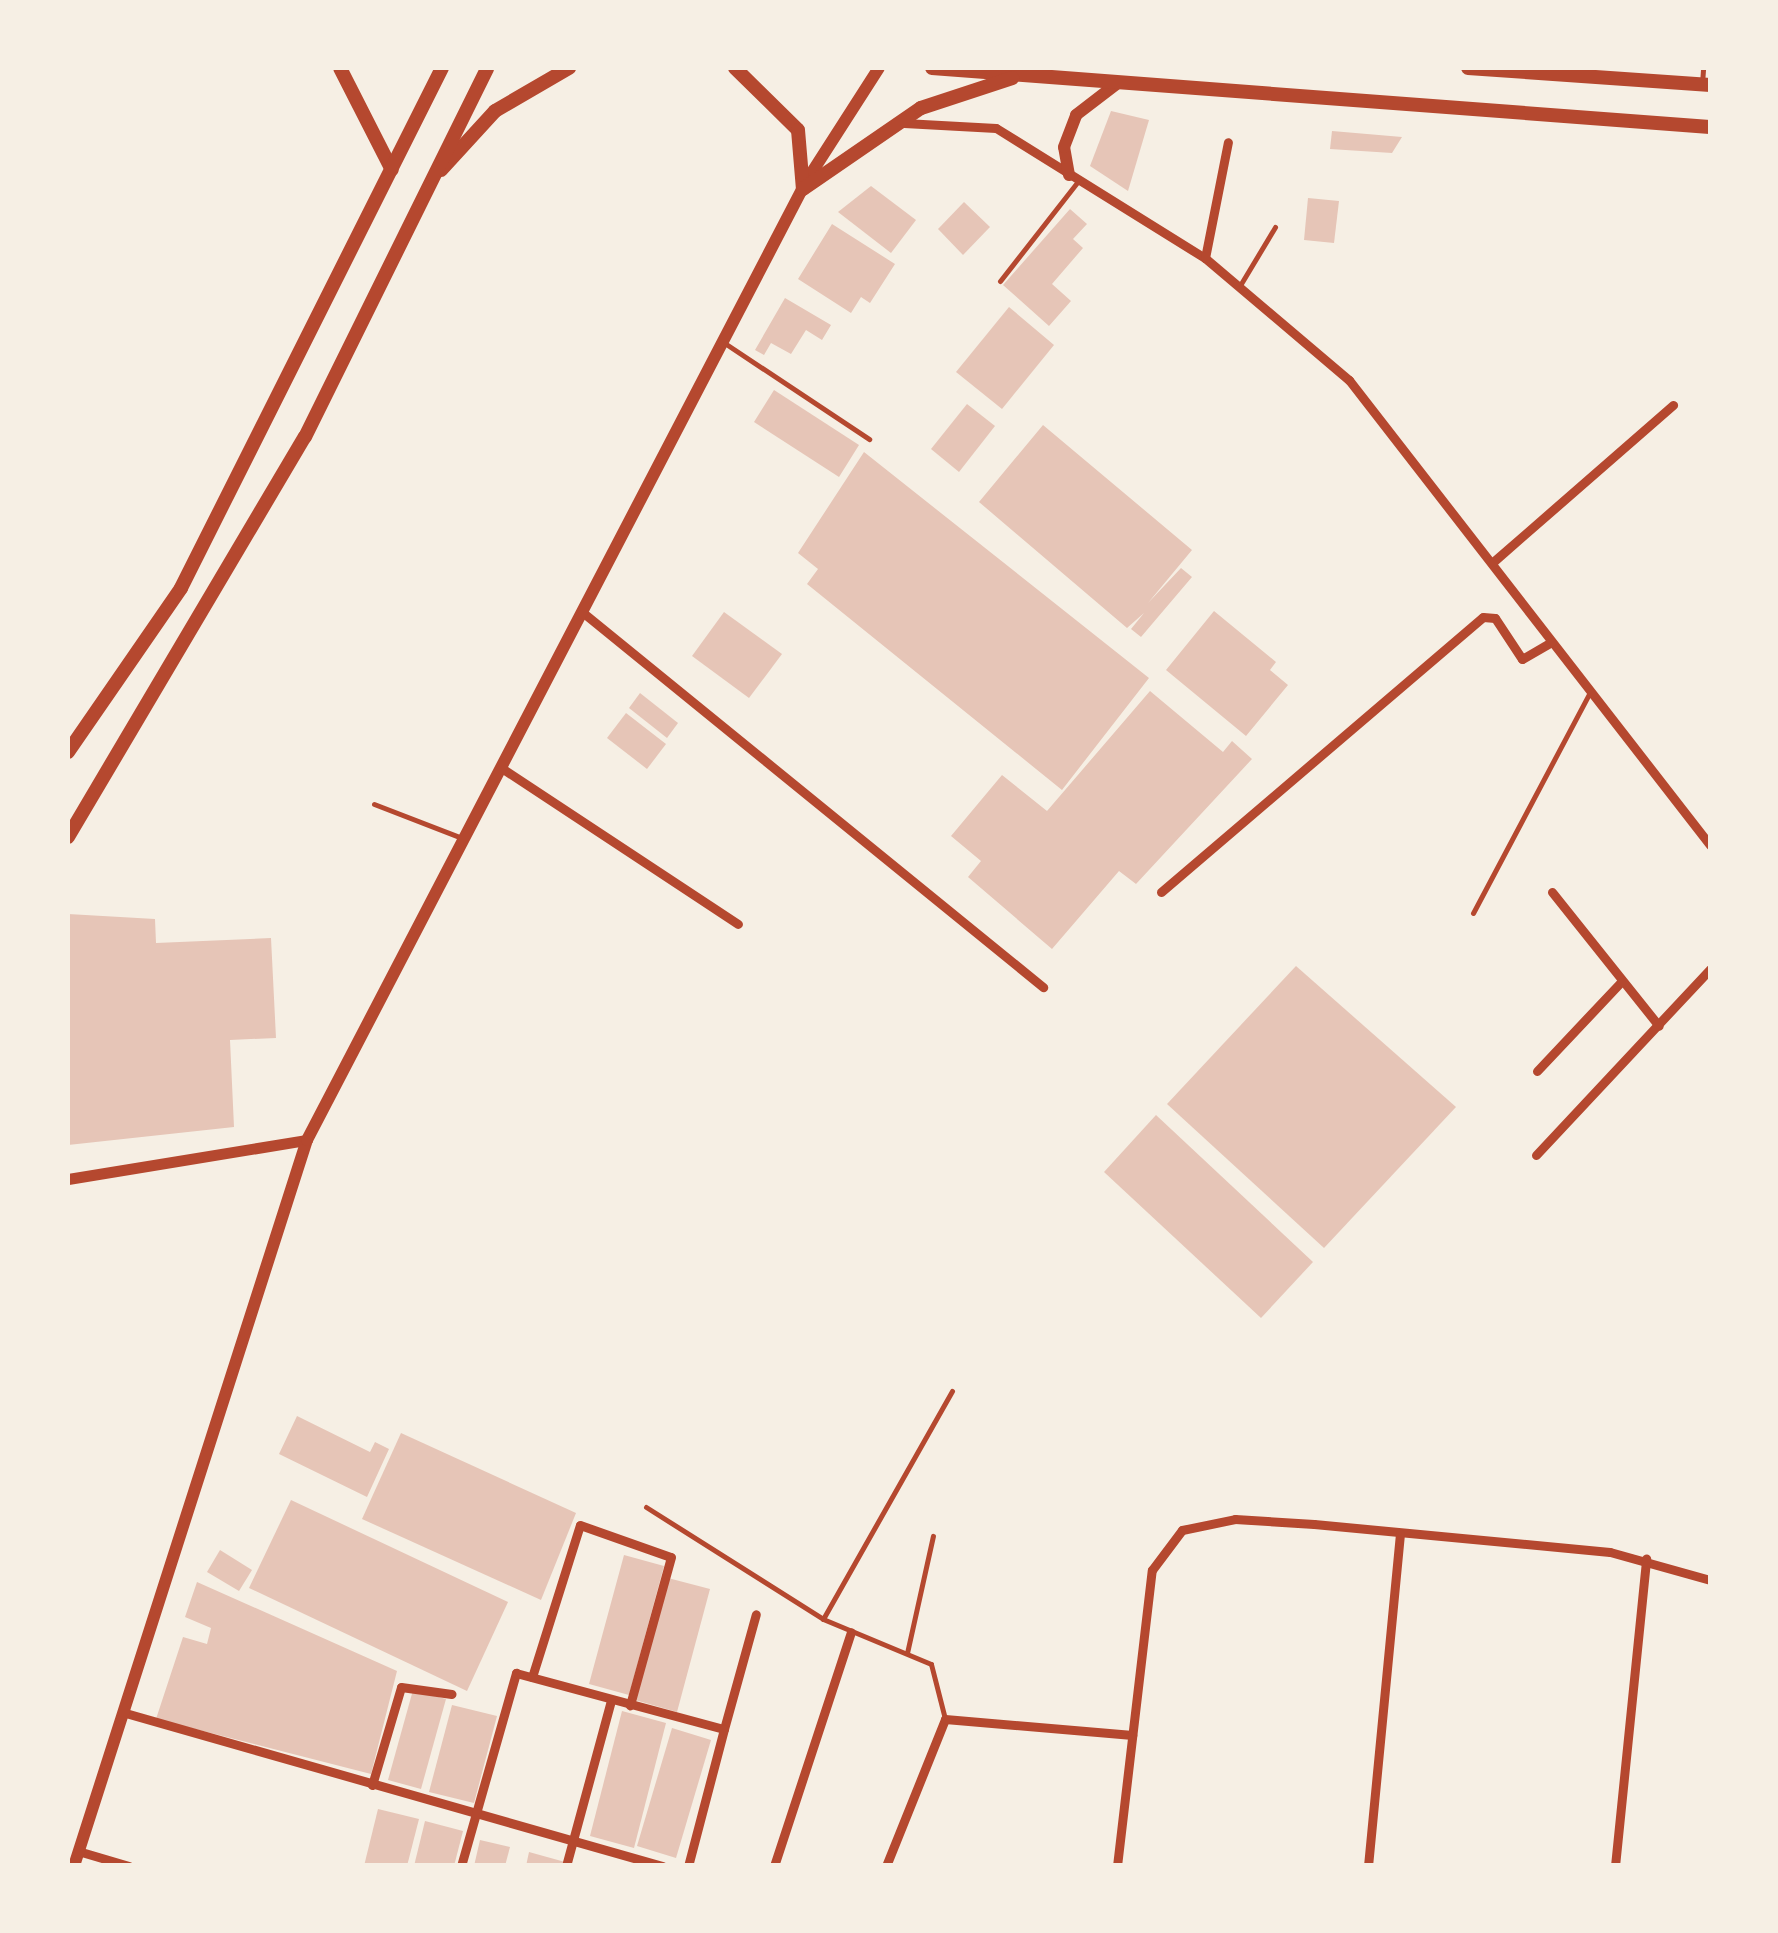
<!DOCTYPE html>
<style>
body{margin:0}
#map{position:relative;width:1778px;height:1933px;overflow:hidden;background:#f6efe4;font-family:"Noto Sans",sans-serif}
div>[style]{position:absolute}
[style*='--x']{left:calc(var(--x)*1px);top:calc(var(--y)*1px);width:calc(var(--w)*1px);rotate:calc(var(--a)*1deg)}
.building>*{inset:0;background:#e6c5b7}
.service>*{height:5px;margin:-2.5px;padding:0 2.5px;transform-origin:2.5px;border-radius:2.5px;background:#b5482f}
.minor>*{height:9px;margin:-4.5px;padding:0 4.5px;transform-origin:4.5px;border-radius:4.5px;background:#b5482f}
.tertiary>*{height:11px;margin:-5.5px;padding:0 5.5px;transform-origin:5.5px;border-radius:5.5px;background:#b5482f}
.secondary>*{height:12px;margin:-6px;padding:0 6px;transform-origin:6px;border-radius:6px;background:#b5482f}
.primary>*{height:14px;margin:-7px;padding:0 7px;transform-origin:7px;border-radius:7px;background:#b5482f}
span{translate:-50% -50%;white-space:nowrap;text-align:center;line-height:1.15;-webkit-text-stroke:8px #f6efe4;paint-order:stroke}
.frame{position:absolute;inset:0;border:70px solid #f6efe4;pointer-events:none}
</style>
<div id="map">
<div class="building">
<div style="clip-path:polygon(1111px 111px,1149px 120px,1128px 191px,1090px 166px)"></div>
<div style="clip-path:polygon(1332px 131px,1402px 137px,1392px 153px,1330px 149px)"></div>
<div style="clip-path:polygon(871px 186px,916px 220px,891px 253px,838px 212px)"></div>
<div style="clip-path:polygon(1308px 198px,1339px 201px,1334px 243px,1304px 240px)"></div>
<div style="clip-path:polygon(964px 202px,990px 227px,963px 255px,938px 229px)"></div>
<div style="clip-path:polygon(1070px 209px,1087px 224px,1073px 239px,1083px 248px,1052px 284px,1071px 301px,1049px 326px,1003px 285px)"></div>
<div style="clip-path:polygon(832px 224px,895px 264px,870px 303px,861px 297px,851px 313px,798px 279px)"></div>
<div style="clip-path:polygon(785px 298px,831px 325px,822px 340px,806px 330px,791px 354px,771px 343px,764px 355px,755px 350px)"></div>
<div style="clip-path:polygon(1009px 307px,1054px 345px,1002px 409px,956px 372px)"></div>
<div style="clip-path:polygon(774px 390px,859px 445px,839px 477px,754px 422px)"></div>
<div style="clip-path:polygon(967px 404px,995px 426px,959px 472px,931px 449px)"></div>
<div style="clip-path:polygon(1043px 425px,1192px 550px,1148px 603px,1181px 568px,1192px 577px,1141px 637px,1131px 629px,1144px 613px,1127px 628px,979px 502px)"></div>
<div style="clip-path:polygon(864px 452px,1149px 678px,1062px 790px,807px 584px,818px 569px,798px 553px)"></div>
<div style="clip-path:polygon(1214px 611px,1276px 662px,1270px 670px,1288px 685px,1246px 736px,1166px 670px)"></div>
<div style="clip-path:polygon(724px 612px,782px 654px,749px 698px,692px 656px)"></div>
<div style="clip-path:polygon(1150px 691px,1223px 752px,1232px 741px,1252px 759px,1136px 884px,1119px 871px,1052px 949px,968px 877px,981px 861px,951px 836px,1002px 775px,1047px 811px)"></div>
<div style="clip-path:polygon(640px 693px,678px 723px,667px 738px,629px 708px)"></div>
<div style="clip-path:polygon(626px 713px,666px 744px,647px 769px,607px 738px)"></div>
<div style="clip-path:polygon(68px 914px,155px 919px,156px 943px,271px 938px,276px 1038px,230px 1040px,234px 1127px,68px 1145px)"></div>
<div style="clip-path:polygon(1296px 966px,1456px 1107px,1324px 1248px,1167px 1104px)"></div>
<div style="clip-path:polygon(1156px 1115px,1313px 1262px,1261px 1318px,1104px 1172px)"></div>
<div style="clip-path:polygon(297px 1416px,370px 1452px,375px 1442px,389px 1449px,367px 1497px,279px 1454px)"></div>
<div style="clip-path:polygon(401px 1433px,576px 1513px,541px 1600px,362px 1519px)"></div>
<div style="clip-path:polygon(291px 1500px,508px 1602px,467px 1691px,249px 1588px)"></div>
<div style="clip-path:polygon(220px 1550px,252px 1570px,239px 1591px,207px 1572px)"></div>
<div style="clip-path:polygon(624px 1555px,664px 1566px,629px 1695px,589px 1684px)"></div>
<div style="clip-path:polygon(668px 1578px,710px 1589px,677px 1712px,635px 1700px)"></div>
<div style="clip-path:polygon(197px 1582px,397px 1671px,371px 1774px,156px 1719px,183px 1637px,207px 1644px,211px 1628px,185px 1617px)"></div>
<div style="clip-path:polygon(413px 1690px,446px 1699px,421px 1789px,388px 1780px)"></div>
<div style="clip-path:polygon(452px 1705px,497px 1716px,474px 1803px,429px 1792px)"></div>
<div style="clip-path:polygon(622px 1711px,666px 1723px,634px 1848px,590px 1836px)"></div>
<div style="clip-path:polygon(672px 1728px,711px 1740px,676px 1858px,637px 1846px)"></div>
<div style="clip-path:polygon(378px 1809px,419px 1819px,407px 1866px,364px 1866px)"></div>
<div style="clip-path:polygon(425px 1821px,463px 1831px,454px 1866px,414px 1866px)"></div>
<div style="clip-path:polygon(480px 1840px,510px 1847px,505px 1866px,474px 1866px)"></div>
<div style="clip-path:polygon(529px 1852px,565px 1862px,564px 1866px,526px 1866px)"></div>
</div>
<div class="service">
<div style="--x:1702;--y:84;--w:16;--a:-86"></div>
<div style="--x:1000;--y:281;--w:127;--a:-52"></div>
<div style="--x:1239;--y:287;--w:70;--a:-59"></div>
<div style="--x:726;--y:344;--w:172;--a:33.6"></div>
<div style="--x:374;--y:804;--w:94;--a:21.1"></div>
<div style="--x:1473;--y:913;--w:250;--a:-62.1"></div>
<div style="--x:646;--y:1507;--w:209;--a:32.3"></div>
<div style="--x:823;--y:1619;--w:117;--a:22.6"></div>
<div style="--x:931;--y:1664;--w:57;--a:75.7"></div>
<div style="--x:823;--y:1619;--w:262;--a:-60.5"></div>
<div style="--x:907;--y:1653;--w:120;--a:-77.5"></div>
</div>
<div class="minor">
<div style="--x:904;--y:123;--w:92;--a:3.1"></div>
<div style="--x:996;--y:128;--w:246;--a:31.9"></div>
<div style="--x:1205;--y:258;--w:189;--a:40.3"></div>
<div style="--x:1349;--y:380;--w:589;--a:52.18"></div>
<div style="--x:1205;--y:258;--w:118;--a:-78.8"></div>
<div style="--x:1493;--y:562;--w:239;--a:-41.1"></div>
<div style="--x:581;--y:611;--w:596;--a:39.14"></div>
<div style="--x:500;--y:767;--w:285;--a:33.4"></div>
<div style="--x:1161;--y:892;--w:423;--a:-40.5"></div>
<div style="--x:1483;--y:617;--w:12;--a:5"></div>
<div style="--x:1495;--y:618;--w:49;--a:56.6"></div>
<div style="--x:1522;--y:659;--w:34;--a:-30"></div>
<div style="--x:1552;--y:892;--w:171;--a:51.4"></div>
<div style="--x:1537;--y:1071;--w:122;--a:-46.7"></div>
<div style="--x:1536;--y:1155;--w:255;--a:-46.9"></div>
<div style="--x:532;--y:1677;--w:159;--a:-72.5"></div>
<div style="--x:580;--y:1525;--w:96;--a:19.4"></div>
<div style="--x:671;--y:1557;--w:154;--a:105.5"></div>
<div style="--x:122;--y:1712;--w:562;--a:15.92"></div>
<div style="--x:724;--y:1729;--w:119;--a:-74.5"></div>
<div style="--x:372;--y:1785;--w:102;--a:-73.5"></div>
<div style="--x:401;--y:1687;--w:51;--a:7.8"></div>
<div style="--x:78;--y:1851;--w:53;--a:16.4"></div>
<div style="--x:461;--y:1866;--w:201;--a:-74.1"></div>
<div style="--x:516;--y:1673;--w:215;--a:15.1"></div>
<div style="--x:724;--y:1729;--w:142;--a:104.7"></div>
<div style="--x:566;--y:1866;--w:172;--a:-74.8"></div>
<div style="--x:774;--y:1866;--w:246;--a:-71.8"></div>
<div style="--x:886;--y:1866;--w:158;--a:-68.1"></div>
<div style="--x:945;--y:1719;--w:188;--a:4.9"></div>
<div style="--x:1117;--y:1866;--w:298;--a:-83.3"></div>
<div style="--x:1152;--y:1570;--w:50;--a:-53.1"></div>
<div style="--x:1182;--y:1530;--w:54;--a:-11.7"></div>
<div style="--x:1235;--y:1519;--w:79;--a:3.6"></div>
<div style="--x:1314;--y:1524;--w:297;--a:5.4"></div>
<div style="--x:1610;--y:1552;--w:104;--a:15.6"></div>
<div style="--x:1368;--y:1866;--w:334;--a:-84.5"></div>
<div style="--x:1615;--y:1866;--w:309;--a:-84.2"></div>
</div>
<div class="tertiary">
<div style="--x:68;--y:1179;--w:242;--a:-9.3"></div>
</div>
<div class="secondary">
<div style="--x:1069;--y:175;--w:28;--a:-100"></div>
<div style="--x:1064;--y:147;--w:34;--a:-69"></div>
<div style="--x:1076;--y:115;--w:54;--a:-37.5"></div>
<div style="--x:74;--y:1866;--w:762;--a:-72.21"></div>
<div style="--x:307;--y:1140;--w:1082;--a:-62.49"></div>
<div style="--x:807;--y:180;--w:133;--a:-57.3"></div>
</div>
<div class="primary">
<div style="--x:340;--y:68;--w:114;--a:63"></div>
<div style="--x:735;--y:68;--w:88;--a:44.5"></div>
<div style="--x:798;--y:130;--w:59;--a:85.2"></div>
<div style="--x:932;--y:68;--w:780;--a:4.34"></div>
<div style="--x:1468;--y:68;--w:243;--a:4"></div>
<div style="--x:441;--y:170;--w:80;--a:-47.5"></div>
<div style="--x:495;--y:111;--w:86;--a:-30.2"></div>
<div style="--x:803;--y:189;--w:143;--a:-34.5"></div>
<div style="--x:921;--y:108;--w:96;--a:-18.2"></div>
<div style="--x:68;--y:752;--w:199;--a:-55.4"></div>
<div style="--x:181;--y:588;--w:582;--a:-63.35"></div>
<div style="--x:68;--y:837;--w:465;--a:-59.4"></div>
<div style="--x:305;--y:437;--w:411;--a:-63.7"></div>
</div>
<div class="frame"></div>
</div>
